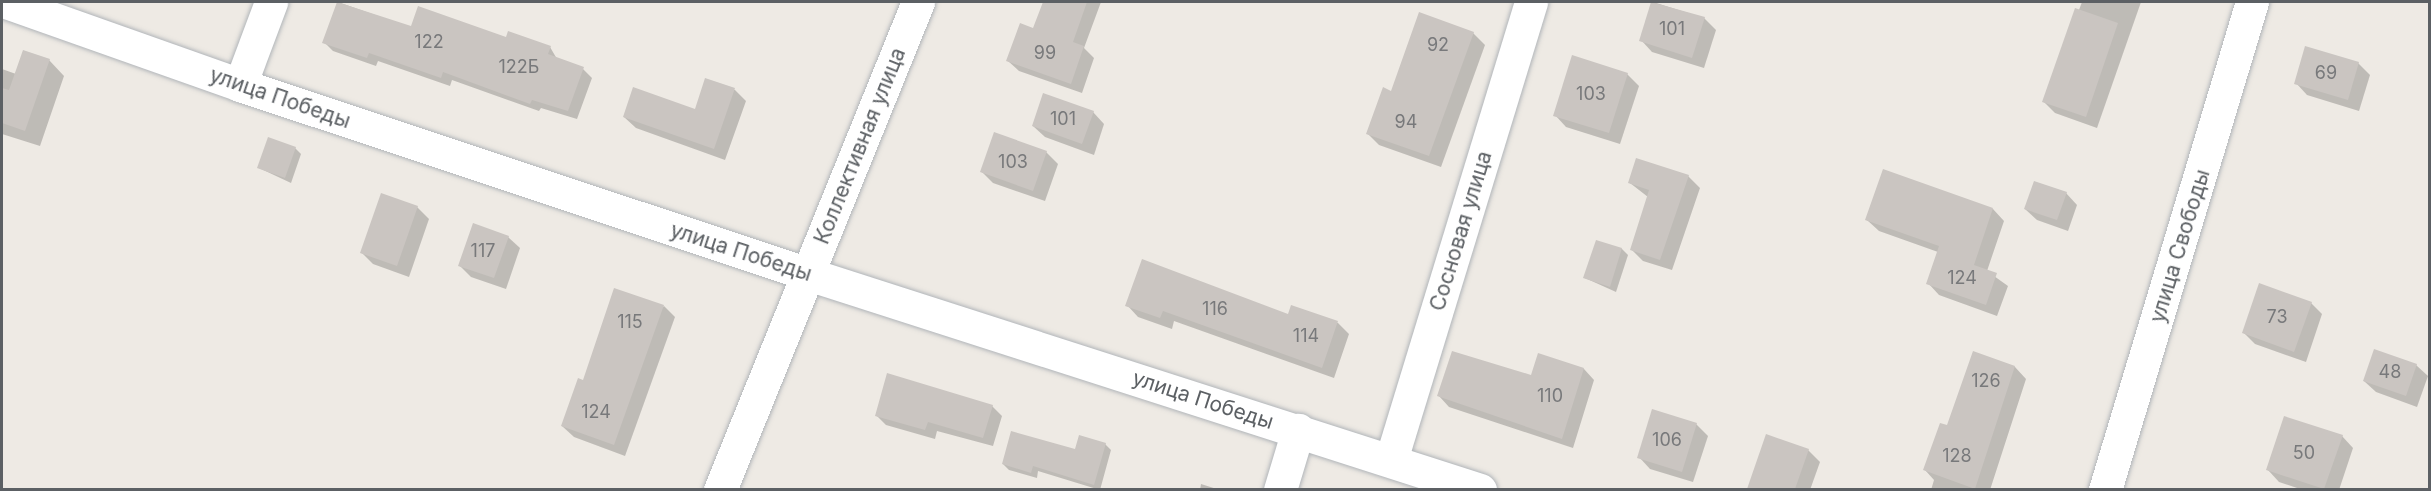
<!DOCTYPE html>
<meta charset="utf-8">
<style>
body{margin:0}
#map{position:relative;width:2431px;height:491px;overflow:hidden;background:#eeeae4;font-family:Inter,sans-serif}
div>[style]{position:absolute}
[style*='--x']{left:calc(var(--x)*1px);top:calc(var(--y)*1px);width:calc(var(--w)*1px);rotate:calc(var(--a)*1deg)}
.shadow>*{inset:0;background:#0003}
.building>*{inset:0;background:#cac5c1}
.roads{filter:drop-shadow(0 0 2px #b1b5b9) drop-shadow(0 0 2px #b1b5b9)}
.minor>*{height:33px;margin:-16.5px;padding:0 16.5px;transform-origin:16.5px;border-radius:16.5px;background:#fff}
span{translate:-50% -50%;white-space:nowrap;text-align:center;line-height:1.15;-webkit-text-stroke:6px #fff;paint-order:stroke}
.number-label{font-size:18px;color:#78797b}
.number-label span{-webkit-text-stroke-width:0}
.street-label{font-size:21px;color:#5c6064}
.frame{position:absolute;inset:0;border:3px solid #5c6064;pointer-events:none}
</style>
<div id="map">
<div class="shadow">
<div style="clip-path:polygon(338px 2px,412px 28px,550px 47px,557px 59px,583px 69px,592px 78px,577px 119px,541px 108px,539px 111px,452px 80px,450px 86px,378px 61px,376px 66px,333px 51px,324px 42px)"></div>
<div style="clip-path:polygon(1045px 2px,1101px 2px,1084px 48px,1094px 58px,1082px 93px,1019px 71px,1008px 61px,1034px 30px)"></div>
<div style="clip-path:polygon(1653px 2px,1704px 18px,1716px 30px,1704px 68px,1652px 52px,1641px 40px)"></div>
<div style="clip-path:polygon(2082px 2px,2141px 2px,2097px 128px,2055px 113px,2044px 102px)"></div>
<div style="clip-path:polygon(1473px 33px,1485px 45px,1441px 167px,1379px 145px,1368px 134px,1392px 92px)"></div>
<div style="clip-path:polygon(49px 60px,64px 76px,40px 146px,2px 134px,2px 69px,16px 74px)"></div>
<div style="clip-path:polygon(2358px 63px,2370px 75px,2359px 111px,2307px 95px,2296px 83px)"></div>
<div style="clip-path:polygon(1627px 74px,1639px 86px,1620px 144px,1566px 127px,1555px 115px)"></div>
<div style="clip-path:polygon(706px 80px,735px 90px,746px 101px,725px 160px,636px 128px,624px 117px,695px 111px)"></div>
<div style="clip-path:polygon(1093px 112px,1104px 124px,1094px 155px,1045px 137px,1033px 126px)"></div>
<div style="clip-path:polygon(295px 148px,301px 154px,291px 183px,259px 168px)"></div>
<div style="clip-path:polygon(1046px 152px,1058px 164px,1045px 201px,993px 183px,982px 172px)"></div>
<div style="clip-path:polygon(1688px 176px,1700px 188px,1672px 270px,1643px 261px,1632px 250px,1648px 197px,1630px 183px)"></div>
<div style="clip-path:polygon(2066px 193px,2077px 205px,2068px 231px,2037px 220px,2025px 209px)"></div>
<div style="clip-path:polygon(417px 207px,429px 219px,409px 277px,373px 264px,362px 253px)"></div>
<div style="clip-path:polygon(1993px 209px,2004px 221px,1987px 271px,2008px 286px,1997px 316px,1939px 295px,1928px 283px,1938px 252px,1879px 231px,1867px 220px)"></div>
<div style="clip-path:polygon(508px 237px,520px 248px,506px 289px,471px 277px,460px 266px)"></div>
<div style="clip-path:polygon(1597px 242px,1622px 249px,1628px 255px,1616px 292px,1585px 278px)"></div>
<div style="clip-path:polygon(2311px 303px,2322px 314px,2306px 362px,2255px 344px,2244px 333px)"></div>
<div style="clip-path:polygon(1127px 305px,1289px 316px,1292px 307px,1338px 323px,1349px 334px,1334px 378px,1174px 321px,1172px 329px,1138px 317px)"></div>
<div style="clip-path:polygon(664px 306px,675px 317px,625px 456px,574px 437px,562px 426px,584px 382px)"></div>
<div style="clip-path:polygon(1974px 353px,2015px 367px,2026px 379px,1990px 490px,1931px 490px,1934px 480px,1925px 470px,1948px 427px)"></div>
<div style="clip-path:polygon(1539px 355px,1584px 369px,1594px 380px,1573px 448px,1449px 407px,1439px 396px,1532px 377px)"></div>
<div style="clip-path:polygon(2416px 365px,2428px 376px,2417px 407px,2376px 392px,2364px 381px)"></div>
<div style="clip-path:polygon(992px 406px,1002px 416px,993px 446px,937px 431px,935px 439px,886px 425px,876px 415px)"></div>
<div style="clip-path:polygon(1696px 424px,1708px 436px,1693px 482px,1650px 469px,1639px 457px)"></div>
<div style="clip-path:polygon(1767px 436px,1808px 450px,1820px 462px,1810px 490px,1748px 490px)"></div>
<div style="clip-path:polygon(2342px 436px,2353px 448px,2339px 490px,2303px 490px,2279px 482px,2268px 470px)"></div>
<div style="clip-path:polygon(1105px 444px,1111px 450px,1100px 490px,1038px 471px,1037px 478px,1009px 470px,1003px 464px)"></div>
<div style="clip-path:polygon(1201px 484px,1220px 490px,1200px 490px)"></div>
</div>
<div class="building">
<div style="clip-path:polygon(337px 2px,411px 26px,418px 6px,506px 37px,508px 31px,551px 46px,548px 54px,584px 67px,568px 111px,532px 100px,530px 104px,443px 72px,441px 78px,369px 53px,367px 58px,322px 43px)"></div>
<div style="clip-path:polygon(1043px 2px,1087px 2px,1073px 42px,1084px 46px,1071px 84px,1006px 61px,1020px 23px,1033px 28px)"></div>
<div style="clip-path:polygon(1651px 2px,1705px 17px,1692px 58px,1639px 41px)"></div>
<div style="clip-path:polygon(2075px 8px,2118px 23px,2086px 117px,2042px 102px)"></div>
<div style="clip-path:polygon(1419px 12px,1474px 32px,1429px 156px,1366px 134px,1383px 87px,1391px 91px)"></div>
<div style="clip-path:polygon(2305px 46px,2359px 62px,2348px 100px,2294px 84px)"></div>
<div style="clip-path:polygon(23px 50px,50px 59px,25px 131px,2px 123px,2px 88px,9px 90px)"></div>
<div style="clip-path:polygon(1572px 55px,1628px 73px,1609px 133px,1553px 116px)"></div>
<div style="clip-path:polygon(705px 78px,735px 88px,714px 149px,623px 117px,633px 87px,695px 109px)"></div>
<div style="clip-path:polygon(1043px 93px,1094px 111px,1082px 144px,1032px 126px)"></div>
<div style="clip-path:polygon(994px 132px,1047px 151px,1033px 191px,980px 172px)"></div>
<div style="clip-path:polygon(268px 137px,296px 147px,285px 178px,257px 168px)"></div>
<div style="clip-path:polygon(1636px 158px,1689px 175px,1660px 260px,1630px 250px,1649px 190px,1628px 183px)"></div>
<div style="clip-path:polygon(1883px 169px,1993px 208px,1974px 265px,1997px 273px,1986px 305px,1926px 284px,1939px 246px,1865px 220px)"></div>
<div style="clip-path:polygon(2034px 181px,2067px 192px,2057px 220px,2024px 209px)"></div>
<div style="clip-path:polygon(381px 193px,418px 206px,397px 266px,360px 253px)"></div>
<div style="clip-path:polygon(473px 223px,509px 236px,494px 278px,458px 266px)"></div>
<div style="clip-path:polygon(1596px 240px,1622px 248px,1610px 287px,1583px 278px)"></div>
<div style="clip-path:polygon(1142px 259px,1288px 314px,1291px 305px,1338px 321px,1322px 368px,1163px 311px,1160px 318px,1125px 306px)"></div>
<div style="clip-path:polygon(2259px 283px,2312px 302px,2294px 352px,2242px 333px)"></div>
<div style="clip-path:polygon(614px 288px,664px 305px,614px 445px,561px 426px,578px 378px,583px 380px)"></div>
<div style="clip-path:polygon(2374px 349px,2417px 364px,2406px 396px,2363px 381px)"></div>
<div style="clip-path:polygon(1452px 351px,1531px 375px,1538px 353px,1584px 368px,1562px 439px,1437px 396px)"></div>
<div style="clip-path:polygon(1973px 351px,2015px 366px,1975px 489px,1923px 470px,1940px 423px,1947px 425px)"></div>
<div style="clip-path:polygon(887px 373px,993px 405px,983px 438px,928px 422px,925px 430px,875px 416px)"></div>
<div style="clip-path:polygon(1652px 409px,1697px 423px,1682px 472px,1637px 458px)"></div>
<div style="clip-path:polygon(2284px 416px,2343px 435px,2324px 489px,2266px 470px)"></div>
<div style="clip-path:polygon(1011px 431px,1075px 449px,1079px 435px,1106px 443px,1094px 485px,1033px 466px,1031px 473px,1002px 464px)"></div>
<div style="clip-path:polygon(1766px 434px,1809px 449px,1795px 489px,1747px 489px)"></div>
</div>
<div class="roads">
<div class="minor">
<div style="--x:6;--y:2;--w:248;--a:19.5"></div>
<div style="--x:240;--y:85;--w:599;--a:18.4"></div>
<div style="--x:808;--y:274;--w:706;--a:17.82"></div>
<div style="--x:240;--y:85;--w:89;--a:-69.5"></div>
<div style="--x:1391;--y:460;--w:479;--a:-73"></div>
<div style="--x:720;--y:490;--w:527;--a:-67.92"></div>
<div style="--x:1280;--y:490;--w:63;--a:-73.3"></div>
<div style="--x:2105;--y:490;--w:510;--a:-73.24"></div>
</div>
</div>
<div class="number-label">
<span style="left:1672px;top:29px">101</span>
<span style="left:429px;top:42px">122</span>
<span style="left:1438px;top:45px">92</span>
<span style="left:1045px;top:53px">99</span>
<span style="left:519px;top:67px">122Б</span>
<span style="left:2326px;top:73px">69</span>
<span style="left:1591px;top:94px">103</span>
<span style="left:1063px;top:119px">101</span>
<span style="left:1406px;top:122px">94</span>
<span style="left:1013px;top:162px">103</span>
<span style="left:483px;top:251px">117</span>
<span style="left:1962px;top:278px">124</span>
<span style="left:1215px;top:309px">116</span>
<span style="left:2277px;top:317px">73</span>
<span style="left:630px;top:322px">115</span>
<span style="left:1306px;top:336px">114</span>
<span style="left:2390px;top:372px">48</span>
<span style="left:1986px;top:381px">126</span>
<span style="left:1550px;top:396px">110</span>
<span style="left:596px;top:412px">124</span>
<span style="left:1667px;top:440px">106</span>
<span style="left:2304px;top:453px">50</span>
<span style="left:1957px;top:456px">128</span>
</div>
<div class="street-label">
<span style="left:280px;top:98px;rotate:19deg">улица Победы</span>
<span style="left:860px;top:146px;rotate:-68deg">Коллективная улица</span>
<span style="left:1461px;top:231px;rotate:-73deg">Сосновая улица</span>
<span style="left:2180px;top:246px;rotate:-73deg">улица Свободы</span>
<span style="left:741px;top:252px;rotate:18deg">улица Победы</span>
<span style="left:1203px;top:400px;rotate:18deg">улица Победы</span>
</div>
<div class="frame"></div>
</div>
